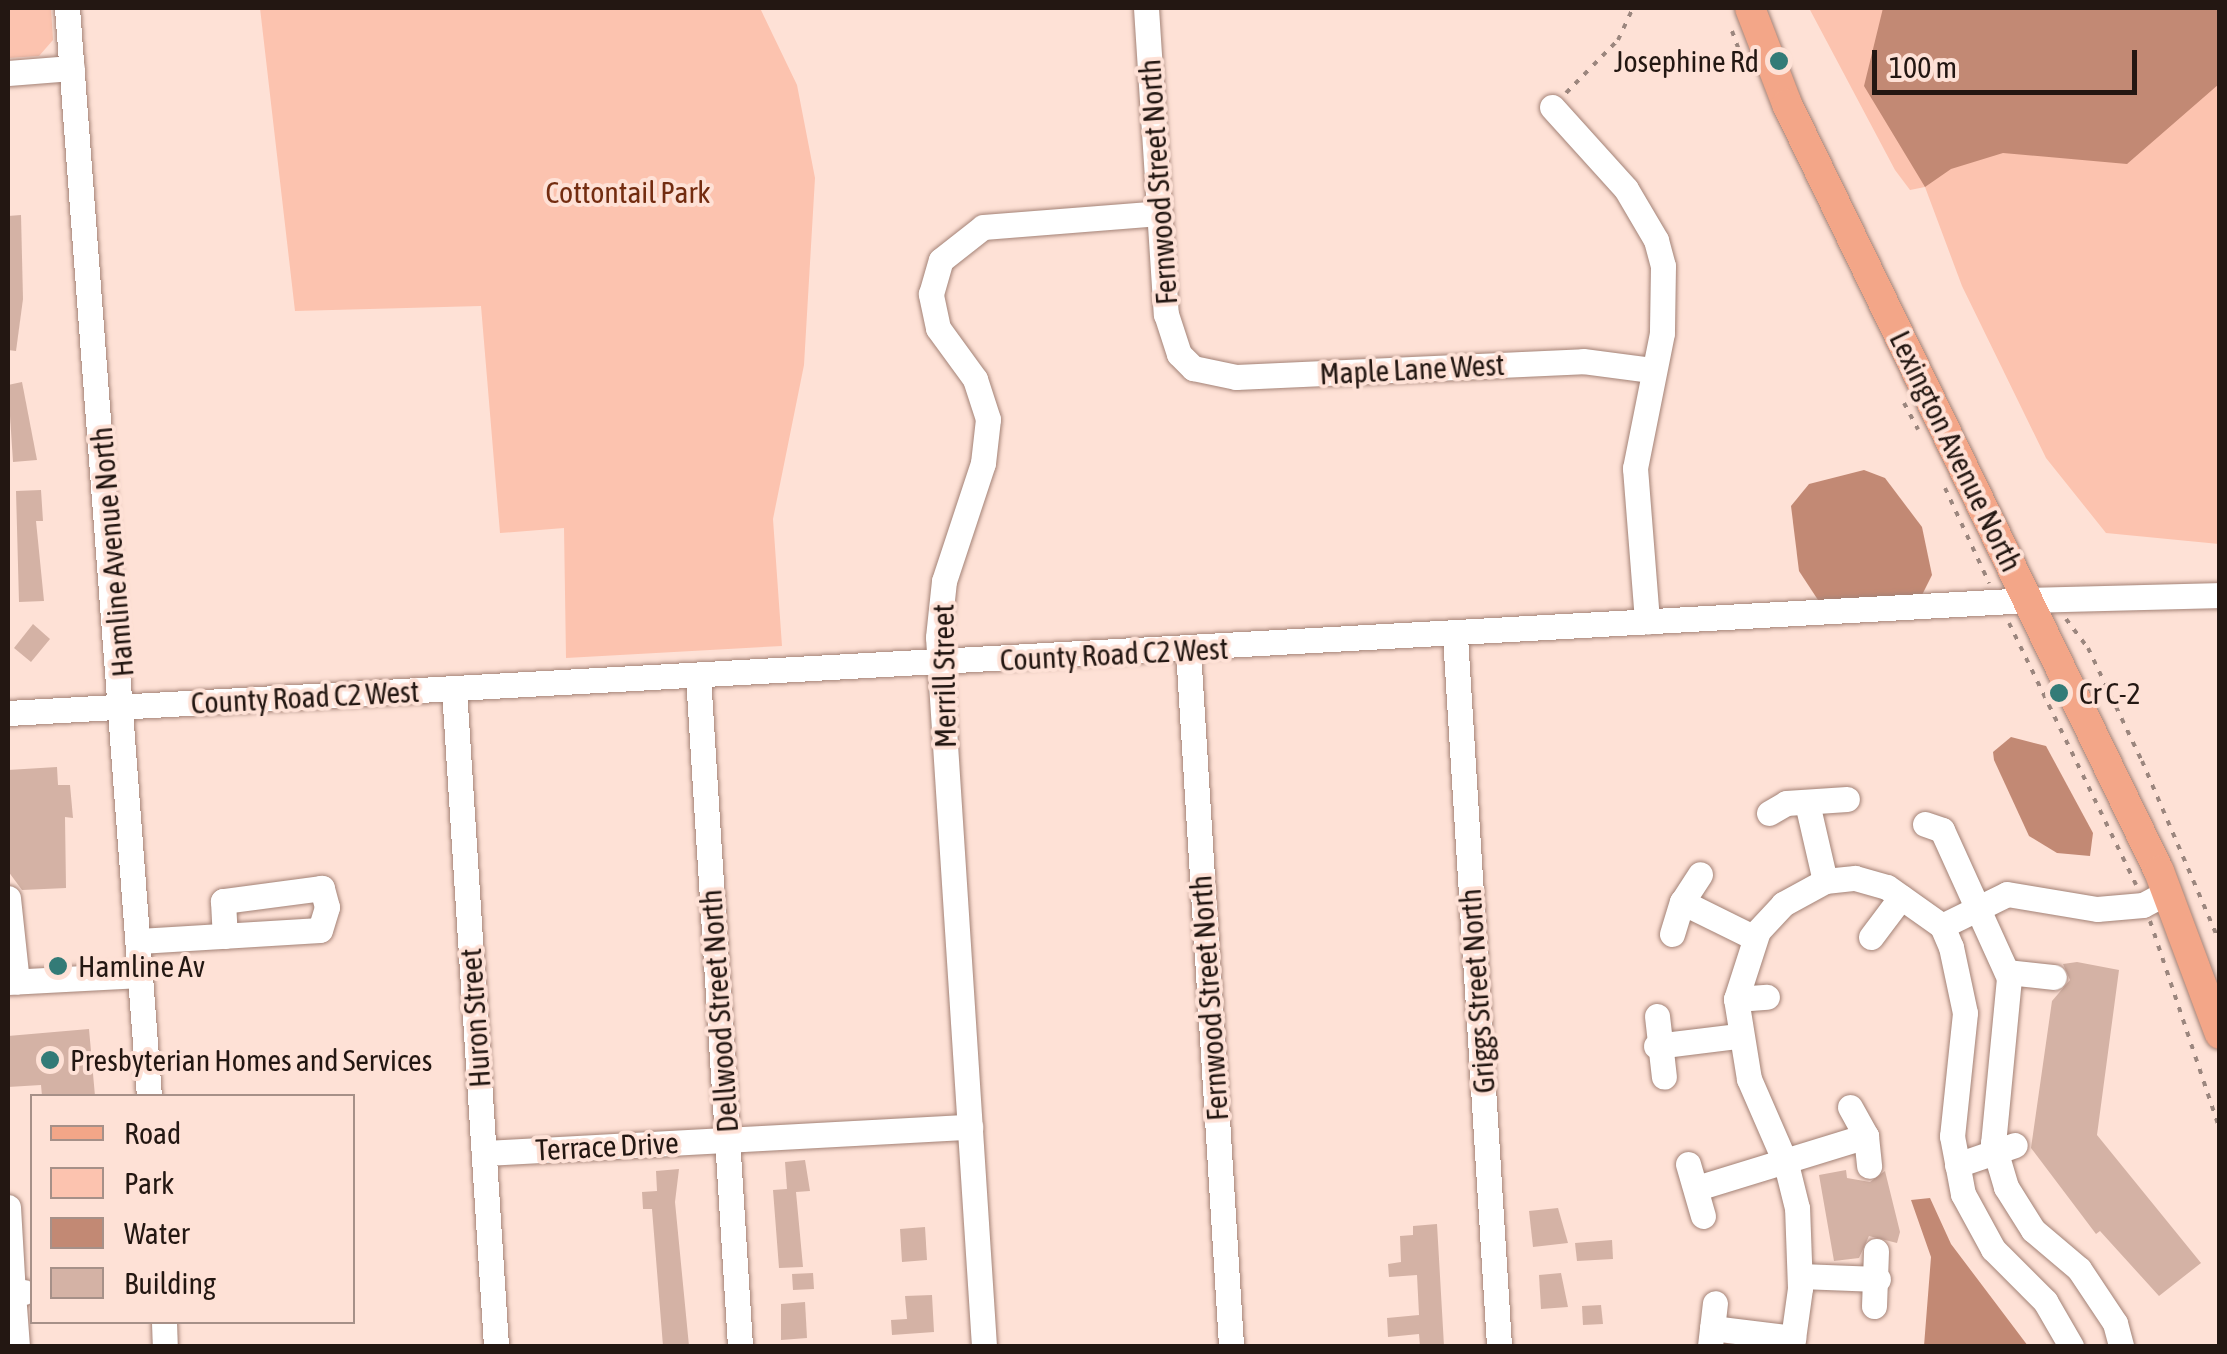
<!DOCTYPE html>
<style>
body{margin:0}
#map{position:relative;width:2227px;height:1354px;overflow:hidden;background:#fee1d6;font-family:"Asap Condensed",sans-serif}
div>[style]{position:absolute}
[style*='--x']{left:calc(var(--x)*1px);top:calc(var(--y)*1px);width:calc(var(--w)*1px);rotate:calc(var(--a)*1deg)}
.green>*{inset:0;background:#fcc3af}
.water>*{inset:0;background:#c28974}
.building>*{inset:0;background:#d4b2a5}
.path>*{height:4px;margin-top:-2px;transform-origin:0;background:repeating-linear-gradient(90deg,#9b867e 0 5px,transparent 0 13px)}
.roads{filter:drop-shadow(0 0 2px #a38276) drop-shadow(0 0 2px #a38276)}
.minor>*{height:25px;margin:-12.5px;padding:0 12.5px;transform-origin:12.5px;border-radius:12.5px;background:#fff}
.major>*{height:30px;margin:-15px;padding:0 15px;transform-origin:15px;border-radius:15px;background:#f3a688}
.dots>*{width:28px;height:28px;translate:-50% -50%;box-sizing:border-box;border:5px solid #fee1d6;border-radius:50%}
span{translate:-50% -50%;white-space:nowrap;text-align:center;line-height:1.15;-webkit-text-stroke:8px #fee1d6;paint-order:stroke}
.poi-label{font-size:30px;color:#231712}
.right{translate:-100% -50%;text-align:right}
.left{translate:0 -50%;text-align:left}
.street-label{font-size:30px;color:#231712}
.park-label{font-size:30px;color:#732c10}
.frame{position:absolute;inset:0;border:10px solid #231712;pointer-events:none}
.legend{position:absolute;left:30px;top:1094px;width:325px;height:230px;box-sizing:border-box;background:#fee1d6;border:2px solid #a69088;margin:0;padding:12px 18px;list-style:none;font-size:30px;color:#231712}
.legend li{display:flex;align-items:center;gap:20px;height:50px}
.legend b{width:50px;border:2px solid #a69088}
.scale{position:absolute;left:1872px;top:50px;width:265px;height:45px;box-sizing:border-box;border:5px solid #231712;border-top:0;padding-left:12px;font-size:30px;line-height:35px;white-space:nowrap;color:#231712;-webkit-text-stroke:8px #fee1d6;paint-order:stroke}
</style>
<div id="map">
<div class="green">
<div style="clip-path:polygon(8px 8px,51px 8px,53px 40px,39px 56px,8px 58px)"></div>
<div style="clip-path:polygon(260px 8px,760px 8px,797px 85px,815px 178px,804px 365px,773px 519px,782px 646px,566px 658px,564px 528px,500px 533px,481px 306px,295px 311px)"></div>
<div style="clip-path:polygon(1809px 8px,2219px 8px,2219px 544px,2106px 533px,2046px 458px,1962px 286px,1925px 187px,1910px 190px,1895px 170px)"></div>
</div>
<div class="water">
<div style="clip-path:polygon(1883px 8px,2219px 8px,2219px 84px,2127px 164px,2003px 153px,1951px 169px,1925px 187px,1864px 86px)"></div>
<div style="clip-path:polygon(1864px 470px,1885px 478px,1922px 527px,1932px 575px,1919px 601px,1818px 600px,1799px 571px,1791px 506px,1809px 484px)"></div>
<div style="clip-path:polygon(2011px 737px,2046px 746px,2093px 833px,2090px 856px,2057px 853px,2029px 836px,1994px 760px,1993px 752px)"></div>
<div style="clip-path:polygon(1930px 1198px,1951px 1244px,2028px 1346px,1924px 1346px,1931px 1257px,1911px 1200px)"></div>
</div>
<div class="building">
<div style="clip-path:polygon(21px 215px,23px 299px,16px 351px,8px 350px,8px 216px)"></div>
<div style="clip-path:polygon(22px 382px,37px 460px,13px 462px,8px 385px)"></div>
<div style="clip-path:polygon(41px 490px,43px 521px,36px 521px,44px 601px,19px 602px,16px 491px)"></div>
<div style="clip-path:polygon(33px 624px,50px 639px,31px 662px,14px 648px)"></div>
<div style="clip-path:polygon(57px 767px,58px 785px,70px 785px,73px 818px,65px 817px,66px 888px,22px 890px,8px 871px,8px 770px)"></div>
<div style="clip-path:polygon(2077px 962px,2119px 970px,2097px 1135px,2201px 1263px,2159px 1296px,2100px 1231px,2096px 1234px,2031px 1148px,2052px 1001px,2070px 980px,2063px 964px)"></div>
<div style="clip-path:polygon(89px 1029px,95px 1096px,42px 1096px,41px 1085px,8px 1087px,8px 1036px)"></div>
<div style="clip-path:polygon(805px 1160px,810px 1191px,796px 1192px,803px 1267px,779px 1268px,773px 1190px,787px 1189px,785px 1162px)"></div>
<div style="clip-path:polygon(679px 1169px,675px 1202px,689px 1346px,663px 1346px,652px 1209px,643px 1209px,642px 1192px,657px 1191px,656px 1171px)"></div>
<div style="clip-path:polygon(1846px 1170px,1847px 1178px,1870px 1182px,1885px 1171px,1900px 1232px,1897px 1243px,1869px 1236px,1859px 1258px,1834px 1261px,1819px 1175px)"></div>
<div style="clip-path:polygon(1558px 1208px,1568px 1243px,1533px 1247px,1529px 1211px)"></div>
<div style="clip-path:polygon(1437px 1224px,1444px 1346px,1420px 1346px,1419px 1334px,1388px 1337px,1387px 1318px,1419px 1315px,1417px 1275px,1389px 1277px,1388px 1264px,1401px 1262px,1400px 1236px,1413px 1235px,1413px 1226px)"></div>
<div style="clip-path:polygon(925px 1227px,927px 1260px,902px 1262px,900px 1229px)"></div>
<div style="clip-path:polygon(1612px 1240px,1613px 1259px,1577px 1261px,1575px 1243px)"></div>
<div style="clip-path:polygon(813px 1273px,814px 1289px,793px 1290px,792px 1274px)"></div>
<div style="clip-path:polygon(1561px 1273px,1568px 1307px,1541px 1309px,1539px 1275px)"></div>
<div style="clip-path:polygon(932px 1295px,934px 1332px,892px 1335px,891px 1320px,907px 1319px,905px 1296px)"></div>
<div style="clip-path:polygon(805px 1302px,807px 1338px,781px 1340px,781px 1304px)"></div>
<div style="clip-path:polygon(1601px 1305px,1603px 1324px,1583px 1325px,1582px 1306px)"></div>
</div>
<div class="path">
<div style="--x:1732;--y:31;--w:20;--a:70"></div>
<div style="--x:1566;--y:93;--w:74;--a:-45.5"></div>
<div style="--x:1618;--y:40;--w:35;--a:-65"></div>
<div style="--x:1904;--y:403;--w:30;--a:62"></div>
<div style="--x:1945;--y:488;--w:105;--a:65.1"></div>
<div style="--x:2066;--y:619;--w:36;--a:53"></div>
<div style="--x:2088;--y:648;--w:125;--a:64.5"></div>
<div style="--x:2142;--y:761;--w:198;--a:66.8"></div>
<div style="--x:2009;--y:623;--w:291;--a:64.1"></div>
<div style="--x:2150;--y:921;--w:220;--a:71.5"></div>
</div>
<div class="roads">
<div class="minor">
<div style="--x:67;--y:8;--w:1091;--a:85.69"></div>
<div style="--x:1146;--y:8;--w:307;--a:86.3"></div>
<div style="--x:1166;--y:314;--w:42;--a:72"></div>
<div style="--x:1179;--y:354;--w:20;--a:45"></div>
<div style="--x:1193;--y:368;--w:44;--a:11.8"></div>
<div style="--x:1236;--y:377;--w:347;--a:-2.6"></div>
<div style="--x:1583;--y:361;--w:69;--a:7.5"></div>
<div style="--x:8;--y:73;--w:64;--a:-4.5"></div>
<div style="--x:1552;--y:107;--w:110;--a:47.9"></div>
<div style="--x:1626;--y:189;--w:59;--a:59.5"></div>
<div style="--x:1656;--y:240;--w:27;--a:75"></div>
<div style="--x:1663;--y:266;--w:67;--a:90.9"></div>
<div style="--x:1662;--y:333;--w:138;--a:101.3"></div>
<div style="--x:1635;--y:468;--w:154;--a:85.5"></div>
<div style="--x:1455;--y:636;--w:711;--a:86.45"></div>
<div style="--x:1188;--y:650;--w:697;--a:86.46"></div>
<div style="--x:698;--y:676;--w:671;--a:86.41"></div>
<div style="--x:454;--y:689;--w:658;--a:86.34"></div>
<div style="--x:8;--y:713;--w:2023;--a:-3.2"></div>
<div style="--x:2028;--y:600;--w:192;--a:-1.5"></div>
<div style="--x:1807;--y:803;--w:80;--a:77"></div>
<div style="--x:1769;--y:813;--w:20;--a:-30"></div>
<div style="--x:1786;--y:803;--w:61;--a:-3.8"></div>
<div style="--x:1925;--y:824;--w:18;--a:19"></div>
<div style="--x:1942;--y:830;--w:162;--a:65.6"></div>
<div style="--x:2009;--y:978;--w:166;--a:95.5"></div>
<div style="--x:1993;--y:1143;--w:46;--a:73.5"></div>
<div style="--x:2006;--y:1187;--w:51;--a:57.9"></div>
<div style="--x:2033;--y:1230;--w:60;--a:40.3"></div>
<div style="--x:2079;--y:1269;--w:65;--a:56.3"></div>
<div style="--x:2115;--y:1323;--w:24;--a:75"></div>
<div style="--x:8;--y:898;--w:84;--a:83.9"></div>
<div style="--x:1682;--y:902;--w:81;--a:26.3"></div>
<div style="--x:1942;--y:926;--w:72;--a:-26.2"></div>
<div style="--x:2007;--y:894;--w:91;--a:9.5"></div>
<div style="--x:2097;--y:909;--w:46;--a:-5"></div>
<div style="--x:2143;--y:905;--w:27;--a:-28"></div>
<div style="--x:1672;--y:934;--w:34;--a:-73"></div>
<div style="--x:1682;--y:902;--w:33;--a:-57"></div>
<div style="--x:1871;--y:937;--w:50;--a:-53.1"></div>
<div style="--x:139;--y:941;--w:181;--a:-3.5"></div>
<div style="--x:320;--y:930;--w:24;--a:-73"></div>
<div style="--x:327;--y:907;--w:20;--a:-105"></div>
<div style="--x:322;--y:888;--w:100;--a:172.5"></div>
<div style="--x:223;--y:901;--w:35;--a:87"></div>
<div style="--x:2007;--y:972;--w:47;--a:6.1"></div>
<div style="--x:8;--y:982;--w:133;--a:-3"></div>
<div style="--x:1736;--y:999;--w:31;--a:-4"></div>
<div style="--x:1657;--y:1016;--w:61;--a:83.5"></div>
<div style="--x:1656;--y:1046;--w:83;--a:-7"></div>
<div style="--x:1850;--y:1107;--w:33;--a:61"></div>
<div style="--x:1866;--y:1136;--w:30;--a:84"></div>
<div style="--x:484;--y:1153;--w:487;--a:-3.1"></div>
<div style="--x:1688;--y:1164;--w:54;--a:73.9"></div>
<div style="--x:1957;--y:1165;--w:61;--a:-19"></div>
<div style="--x:1697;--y:1188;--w:177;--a:-17.1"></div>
<div style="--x:8;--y:1207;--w:86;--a:86.7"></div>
<div style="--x:13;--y:1293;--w:11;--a:-5"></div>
<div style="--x:1800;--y:1276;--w:78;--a:2.2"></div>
<div style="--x:8;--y:1293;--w:5;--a:0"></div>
<div style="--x:13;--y:1293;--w:53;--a:85.7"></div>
<div style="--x:1874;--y:1306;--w:55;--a:-87.9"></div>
<div style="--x:164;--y:1322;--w:24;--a:88"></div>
<div style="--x:1712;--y:1328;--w:82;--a:7"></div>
<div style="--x:984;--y:1346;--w:710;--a:-93.71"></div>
<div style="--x:938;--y:637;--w:56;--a:-83.9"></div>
<div style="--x:944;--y:581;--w:124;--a:-71.7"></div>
<div style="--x:983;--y:463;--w:44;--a:-83.5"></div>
<div style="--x:988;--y:419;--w:42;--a:-108"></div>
<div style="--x:975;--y:379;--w:63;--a:-126"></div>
<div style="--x:938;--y:328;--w:35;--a:-102"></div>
<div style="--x:931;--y:294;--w:35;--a:-74"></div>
<div style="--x:941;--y:260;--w:53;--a:-38.2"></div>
<div style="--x:983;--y:227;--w:177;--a:-4.5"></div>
<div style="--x:1710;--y:1346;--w:43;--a:-83.4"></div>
<div style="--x:1792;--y:1346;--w:59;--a:-82.1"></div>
<div style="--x:1800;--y:1288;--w:80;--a:-92.1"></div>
<div style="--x:1797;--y:1208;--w:45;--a:-104"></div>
<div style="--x:1786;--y:1164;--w:93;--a:-113.5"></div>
<div style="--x:1749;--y:1079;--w:81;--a:-99.2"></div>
<div style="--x:1736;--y:999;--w:71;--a:-72.1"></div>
<div style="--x:1758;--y:931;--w:37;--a:-47"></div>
<div style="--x:1783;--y:904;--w:48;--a:-28.7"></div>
<div style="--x:1825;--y:881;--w:30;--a:-6"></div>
<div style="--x:1855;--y:878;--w:33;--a:16"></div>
<div style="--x:1887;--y:887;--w:67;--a:35.3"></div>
<div style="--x:1942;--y:926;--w:23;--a:67"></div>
<div style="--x:1951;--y:947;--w:67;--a:78"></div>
<div style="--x:1965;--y:1013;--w:124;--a:96"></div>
<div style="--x:1952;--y:1136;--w:59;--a:79.3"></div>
<div style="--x:1963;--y:1194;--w:63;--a:61.4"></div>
<div style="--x:1993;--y:1249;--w:74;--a:45"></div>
<div style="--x:2045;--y:1301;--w:52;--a:60"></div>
</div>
<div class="major">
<div style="--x:1750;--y:8;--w:103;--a:68.9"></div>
<div style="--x:1787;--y:104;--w:852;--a:64.13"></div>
<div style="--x:2159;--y:871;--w:174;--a:69.5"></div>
</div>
</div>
<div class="dots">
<div style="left:1779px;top:61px;background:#337b77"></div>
<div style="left:2059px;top:693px;background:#337b77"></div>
<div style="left:58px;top:966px;background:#337b77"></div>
<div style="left:50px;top:1060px;background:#337b77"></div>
</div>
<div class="poi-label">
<span class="right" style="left:1759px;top:61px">Josephine Rd</span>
<span class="left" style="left:2079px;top:693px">Cr C-2</span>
<span class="left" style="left:78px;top:966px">Hamline Av</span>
<span class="left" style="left:70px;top:1060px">Presbyterian Homes and Services</span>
</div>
<div class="street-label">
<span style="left:1158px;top:182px;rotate:-94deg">Fernwood Street North</span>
<span style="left:1412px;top:369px;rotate:-3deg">Maple Lane West</span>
<span style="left:1956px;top:451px;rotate:64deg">Lexington Avenue North</span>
<span style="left:112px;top:552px;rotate:-95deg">Hamline Avenue North</span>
<span style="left:1114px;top:654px;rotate:-3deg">County Road C2 West</span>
<span style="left:944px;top:676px;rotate:-91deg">Merrill Street</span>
<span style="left:305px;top:697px;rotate:-3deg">County Road C2 West</span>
<span style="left:1477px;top:991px;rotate:-94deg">Griggs Street North</span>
<span style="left:1209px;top:998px;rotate:-94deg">Fernwood Street North</span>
<span style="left:719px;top:1011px;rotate:-94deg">Dellwood Street North</span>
<span style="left:475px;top:1018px;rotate:-94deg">Huron Street</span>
<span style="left:607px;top:1146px;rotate:-3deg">Terrace Drive</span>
</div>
<div class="park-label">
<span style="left:628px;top:192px">Cottontail Park</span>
</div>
<div class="frame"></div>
<ul class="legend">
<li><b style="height:12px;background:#f3a688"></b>Road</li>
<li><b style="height:28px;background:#fcc3af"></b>Park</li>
<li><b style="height:28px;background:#c28974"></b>Water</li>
<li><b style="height:28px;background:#d4b2a5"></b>Building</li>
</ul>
<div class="scale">100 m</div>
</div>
